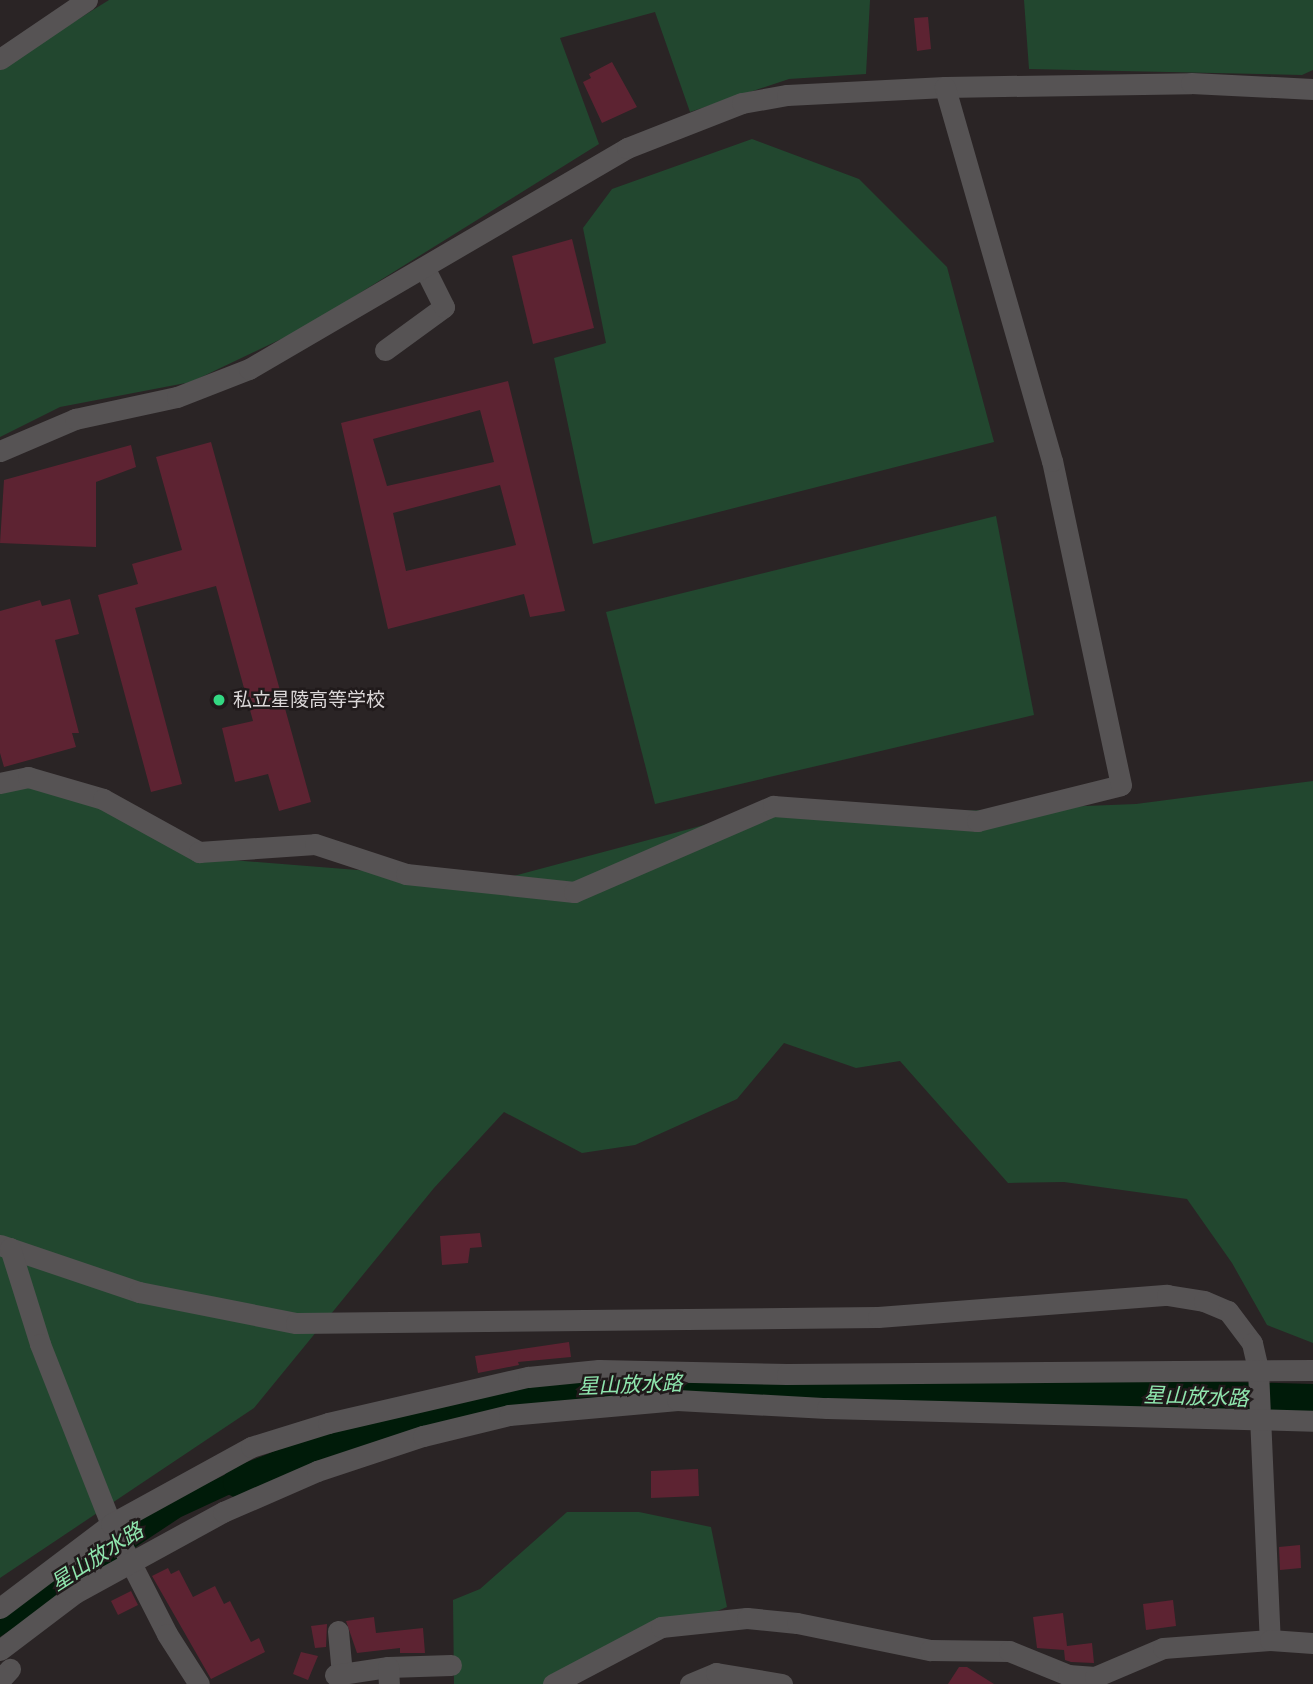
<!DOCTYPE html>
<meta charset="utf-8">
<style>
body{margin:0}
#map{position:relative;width:1313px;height:1684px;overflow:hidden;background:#2a2425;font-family:"Fira Sans","Noto Sans JP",sans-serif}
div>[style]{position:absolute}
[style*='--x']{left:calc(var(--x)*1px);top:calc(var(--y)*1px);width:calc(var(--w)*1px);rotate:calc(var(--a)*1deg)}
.green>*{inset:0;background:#22472f}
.water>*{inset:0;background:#001b09}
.river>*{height:32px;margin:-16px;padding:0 16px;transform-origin:16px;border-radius:16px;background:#001b09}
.building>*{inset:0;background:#5d2332}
.minor>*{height:21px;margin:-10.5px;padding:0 10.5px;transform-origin:10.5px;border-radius:10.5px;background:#565354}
.dots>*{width:19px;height:19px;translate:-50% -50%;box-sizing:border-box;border:4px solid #201a1b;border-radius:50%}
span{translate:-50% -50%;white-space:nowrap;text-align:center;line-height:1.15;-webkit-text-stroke:5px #201a1b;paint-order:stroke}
.poi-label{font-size:19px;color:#dbd7d8}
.left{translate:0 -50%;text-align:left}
.water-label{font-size:21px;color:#8fe6ae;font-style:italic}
</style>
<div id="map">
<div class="green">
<div style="clip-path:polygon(109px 0,870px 0,866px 74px,789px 79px,690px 112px,655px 12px,560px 38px,599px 144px,302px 329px,191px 382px,60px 407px,0 437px,0 68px)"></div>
<div style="clip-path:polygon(1024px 0,1313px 0,1313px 70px,1302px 75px,1029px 69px)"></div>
<div style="clip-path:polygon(752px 139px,859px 179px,947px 267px,994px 442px,593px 544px,554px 358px,606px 343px,583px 228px,612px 189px)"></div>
<div style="clip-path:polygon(996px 516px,1034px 715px,655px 804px,606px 612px)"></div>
<div style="clip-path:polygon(1313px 781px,1313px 1343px,1267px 1325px,1232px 1263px,1187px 1199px,1064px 1182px,1008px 1183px,900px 1061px,856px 1068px,784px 1043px,737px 1099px,635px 1145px,582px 1153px,504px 1112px,434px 1188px,254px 1408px,0 1578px,0 792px,24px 783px,86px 793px,195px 857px,495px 881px,786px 803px,832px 816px,1136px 804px)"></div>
<div style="clip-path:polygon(567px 1512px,639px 1512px,711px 1527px,727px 1607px,616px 1653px,561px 1684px,454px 1684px,453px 1600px,480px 1589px)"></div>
</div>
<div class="water">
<div style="clip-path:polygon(281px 1448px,274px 1474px,181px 1517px,0 1637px,0 1615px,132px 1519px)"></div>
</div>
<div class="river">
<div style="--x:239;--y:1482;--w:163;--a:-20.9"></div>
<div style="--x:391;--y:1424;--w:73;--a:-15.9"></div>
<div style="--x:461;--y:1404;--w:159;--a:-8"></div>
<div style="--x:618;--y:1382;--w:695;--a:1.48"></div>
</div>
<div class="building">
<div style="clip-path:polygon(928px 17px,931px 49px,917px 51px,914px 18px)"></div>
<div style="clip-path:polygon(612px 62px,637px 107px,602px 123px,583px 82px,591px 78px,589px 74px)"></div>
<div style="clip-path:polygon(572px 239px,594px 328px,533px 344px,512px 256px)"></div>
<div style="clip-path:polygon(evenodd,508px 381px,565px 611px,530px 617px,524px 594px,388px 629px,341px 423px,508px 381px,480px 410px,494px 462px,387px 486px,373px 439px,480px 410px,508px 381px,500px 485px,516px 545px,406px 571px,393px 513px,500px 485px)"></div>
<div style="clip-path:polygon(211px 442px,311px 802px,279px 811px,268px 774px,235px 782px,222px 728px,253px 721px,216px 586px,135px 608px,182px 784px,151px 792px,98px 595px,138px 584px,132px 564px,182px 550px,156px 457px)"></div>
<div style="clip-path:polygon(131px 445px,136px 467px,96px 482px,96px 547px,0 543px,4px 480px)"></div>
<div style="clip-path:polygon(70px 599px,79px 634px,55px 640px,79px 733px,72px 733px,76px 747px,4px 767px,0 753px,0 611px,40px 600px,42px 606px)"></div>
<div style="clip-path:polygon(480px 1233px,482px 1247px,470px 1248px,468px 1263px,442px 1265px,440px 1236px)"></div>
<div style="clip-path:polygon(569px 1342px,571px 1357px,518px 1362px,519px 1365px,478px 1373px,475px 1356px)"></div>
<div style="clip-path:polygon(698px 1469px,699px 1496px,651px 1498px,651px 1471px)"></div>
<div style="clip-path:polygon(1300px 1545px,1301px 1568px,1280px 1570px,1279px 1547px)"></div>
<div style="clip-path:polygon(168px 1568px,171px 1574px,179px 1570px,193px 1597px,215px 1586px,224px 1604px,230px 1601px,251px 1642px,259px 1638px,265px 1652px,211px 1679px,152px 1576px)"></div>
<div style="clip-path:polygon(131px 1591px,138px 1605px,118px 1615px,111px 1601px)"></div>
<div style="clip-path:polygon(1173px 1600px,1176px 1626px,1146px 1630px,1143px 1604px)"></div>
<div style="clip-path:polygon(1063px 1613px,1067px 1646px,1092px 1643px,1094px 1663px,1071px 1662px,1065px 1660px,1064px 1650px,1037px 1648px,1033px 1617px)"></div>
<div style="clip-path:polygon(374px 1617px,376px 1633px,423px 1628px,425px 1653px,400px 1653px,400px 1648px,357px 1653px,346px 1621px)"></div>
<div style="clip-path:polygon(327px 1624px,326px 1647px,315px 1648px,311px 1626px)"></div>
<div style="clip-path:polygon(301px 1652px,318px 1656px,308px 1680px,293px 1674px)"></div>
<div style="clip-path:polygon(959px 1667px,967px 1667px,994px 1684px,948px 1684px)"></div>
</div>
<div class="minor">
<div style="--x:0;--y:59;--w:105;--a:-34.1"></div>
<div style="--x:385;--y:350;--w:73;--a:-36.1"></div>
<div style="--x:444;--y:307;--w:42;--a:-116.6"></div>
<div style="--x:0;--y:451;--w:82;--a:-23.1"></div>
<div style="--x:75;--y:419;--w:104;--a:-12.2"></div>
<div style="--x:177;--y:397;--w:77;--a:-21.3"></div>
<div style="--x:249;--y:369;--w:438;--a:-30.3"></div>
<div style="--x:627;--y:148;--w:123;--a:-21.4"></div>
<div style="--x:742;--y:103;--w:46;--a:-10.1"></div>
<div style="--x:787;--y:95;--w:158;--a:-2.9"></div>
<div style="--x:945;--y:87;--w:246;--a:-0.9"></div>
<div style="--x:1191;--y:83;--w:122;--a:2.8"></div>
<div style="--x:0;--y:783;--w:29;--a:-12"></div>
<div style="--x:28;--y:777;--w:78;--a:16.3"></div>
<div style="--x:103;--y:799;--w:110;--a:28.9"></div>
<div style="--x:199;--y:852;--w:116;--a:-3.9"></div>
<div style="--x:315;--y:844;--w:96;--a:18.2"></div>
<div style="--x:406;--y:874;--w:169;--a:6.1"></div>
<div style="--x:574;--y:892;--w:217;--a:-23.4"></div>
<div style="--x:773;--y:806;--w:205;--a:4.2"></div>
<div style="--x:977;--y:821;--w:148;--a:-14"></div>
<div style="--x:1121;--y:785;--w:331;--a:-102"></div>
<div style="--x:1052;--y:461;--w:389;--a:-106"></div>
<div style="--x:0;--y:1245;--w:147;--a:18.7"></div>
<div style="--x:139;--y:1292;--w:160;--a:11.2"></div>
<div style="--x:296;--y:1323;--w:582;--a:-0.59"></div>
<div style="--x:878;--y:1317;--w:290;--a:-4.4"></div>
<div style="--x:1167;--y:1295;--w:37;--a:9"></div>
<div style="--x:1204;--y:1301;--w:26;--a:23"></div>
<div style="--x:1228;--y:1311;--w:40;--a:53"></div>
<div style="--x:1252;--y:1343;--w:28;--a:77"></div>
<div style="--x:1258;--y:1370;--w:270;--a:87.5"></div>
<div style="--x:10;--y:1248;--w:101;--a:72.6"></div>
<div style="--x:40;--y:1344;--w:193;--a:68.5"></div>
<div style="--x:111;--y:1524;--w:123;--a:63"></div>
<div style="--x:167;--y:1634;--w:59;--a:57.4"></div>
<div style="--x:0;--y:1608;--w:139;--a:-37.1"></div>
<div style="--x:111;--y:1524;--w:160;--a:-28.8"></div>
<div style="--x:251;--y:1447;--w:81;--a:-17.3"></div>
<div style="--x:328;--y:1423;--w:205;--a:-13"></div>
<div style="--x:528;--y:1377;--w:71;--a:-5.6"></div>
<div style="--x:599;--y:1370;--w:188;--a:1.2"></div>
<div style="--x:787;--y:1374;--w:526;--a:-0.44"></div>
<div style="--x:338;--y:1631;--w:43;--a:84.7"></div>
<div style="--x:0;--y:1650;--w:94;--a:-37.2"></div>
<div style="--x:75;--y:1593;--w:169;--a:-28.7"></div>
<div style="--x:223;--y:1512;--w:103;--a:-23.6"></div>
<div style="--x:317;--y:1471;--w:112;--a:-18.3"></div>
<div style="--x:423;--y:1436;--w:89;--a:-13.7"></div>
<div style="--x:509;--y:1415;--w:169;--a:-5.1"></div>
<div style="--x:677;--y:1400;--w:150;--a:3.1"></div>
<div style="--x:827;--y:1408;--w:486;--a:1.5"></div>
<div style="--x:388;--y:1667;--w:63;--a:-1.8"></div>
<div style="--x:335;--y:1675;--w:54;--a:-8.6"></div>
<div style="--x:388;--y:1667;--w:17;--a:87"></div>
<div style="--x:0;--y:1680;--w:15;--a:-48"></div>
<div style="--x:553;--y:1684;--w:122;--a:-27.8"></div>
<div style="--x:661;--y:1627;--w:86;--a:-6"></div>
<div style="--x:747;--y:1618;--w:50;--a:5.7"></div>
<div style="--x:797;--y:1623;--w:136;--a:11.5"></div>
<div style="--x:930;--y:1650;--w:79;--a:0.7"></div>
<div style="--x:1009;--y:1651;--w:64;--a:22.1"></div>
<div style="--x:1068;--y:1675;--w:27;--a:4"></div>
<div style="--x:1095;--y:1677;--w:74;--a:-23.1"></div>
<div style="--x:1163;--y:1648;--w:107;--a:-4.3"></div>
<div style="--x:1270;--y:1640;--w:43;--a:4"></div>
<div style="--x:690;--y:1684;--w:28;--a:-23"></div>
<div style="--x:716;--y:1673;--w:67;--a:9.5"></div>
</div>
<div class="dots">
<div style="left:219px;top:700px;background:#33d882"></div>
</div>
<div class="poi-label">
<span class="left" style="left:233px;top:700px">私立星陵高等学校</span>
</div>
<div class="water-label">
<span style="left:630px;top:1385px;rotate:-2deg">星山放水路</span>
<span style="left:1196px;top:1397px;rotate:2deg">星山放水路</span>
<span style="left:97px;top:1557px;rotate:-33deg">星山放水路</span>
</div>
</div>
